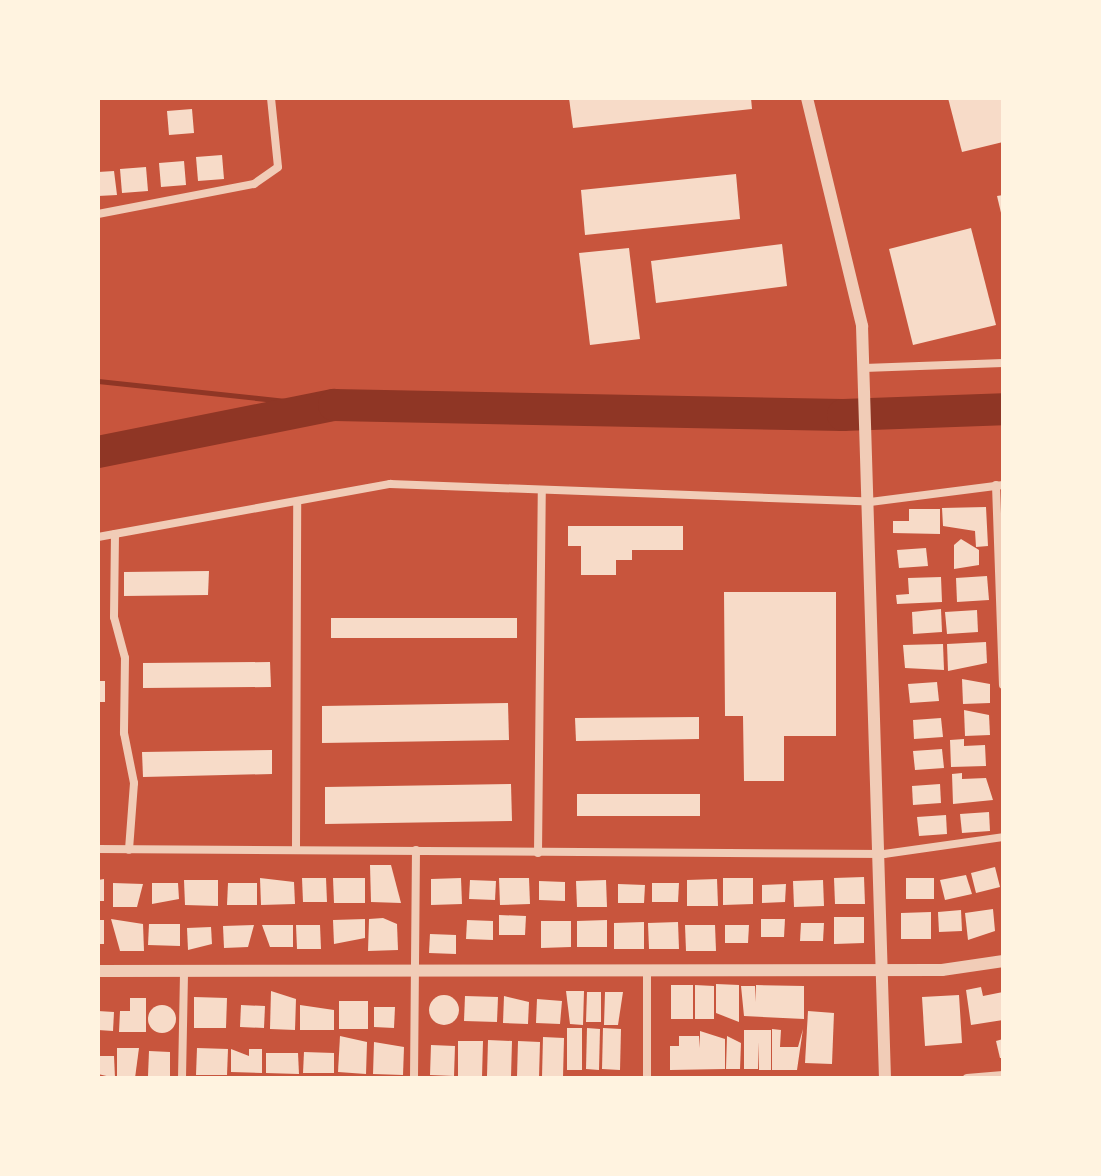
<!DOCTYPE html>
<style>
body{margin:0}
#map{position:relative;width:1101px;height:1176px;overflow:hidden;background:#c8553d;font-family:"Golos Text",sans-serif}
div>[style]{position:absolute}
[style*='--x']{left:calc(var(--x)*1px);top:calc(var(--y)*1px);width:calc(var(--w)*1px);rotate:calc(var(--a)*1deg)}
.stream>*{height:5px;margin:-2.5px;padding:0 2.5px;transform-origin:2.5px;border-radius:2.5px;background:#8f3625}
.river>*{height:32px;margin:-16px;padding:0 16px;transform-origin:16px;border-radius:16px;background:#8f3625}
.building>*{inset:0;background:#f7dbc8}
.round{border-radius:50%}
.minor>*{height:8px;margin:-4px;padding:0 4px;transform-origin:4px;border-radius:4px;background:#f1ccb7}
.tertiary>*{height:12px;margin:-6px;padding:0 6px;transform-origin:6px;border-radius:6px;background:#f1ccb7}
span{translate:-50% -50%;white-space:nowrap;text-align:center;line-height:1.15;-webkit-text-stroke:8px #fff3e0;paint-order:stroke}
.frame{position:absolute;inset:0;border:100px solid #fff3e0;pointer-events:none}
</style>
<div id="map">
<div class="stream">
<div style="--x:98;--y:381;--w:235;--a:6.1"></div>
</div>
<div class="river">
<div style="--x:98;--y:452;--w:241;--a:-11.3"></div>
<div style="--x:334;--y:405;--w:509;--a:1.13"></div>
<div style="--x:843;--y:415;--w:160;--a:-2.1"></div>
</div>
<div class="building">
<div style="clip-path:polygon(569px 98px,751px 98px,752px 109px,573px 128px)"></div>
<div style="clip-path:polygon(948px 98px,1003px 98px,1003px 142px,962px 152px)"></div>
<div style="clip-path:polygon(192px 109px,194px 133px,169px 135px,167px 111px)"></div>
<div style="clip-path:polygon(222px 155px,224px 179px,198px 181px,196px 157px)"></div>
<div style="clip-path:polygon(184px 161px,186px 185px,161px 187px,159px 163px)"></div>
<div style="clip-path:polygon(146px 167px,148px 191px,122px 193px,120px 169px)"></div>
<div style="clip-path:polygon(114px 171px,117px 195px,98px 196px,98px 172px)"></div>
<div style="clip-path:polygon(736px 174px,740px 219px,585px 235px,581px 190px)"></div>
<div style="clip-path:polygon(1003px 195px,1003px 216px,1002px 217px,997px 196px)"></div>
<div style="clip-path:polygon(971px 228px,996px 325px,913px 345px,889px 249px)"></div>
<div style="clip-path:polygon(782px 244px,787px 286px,656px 303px,651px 261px)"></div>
<div style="clip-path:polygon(629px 248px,640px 339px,590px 345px,579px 253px)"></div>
<div style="clip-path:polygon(986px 507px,988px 546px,976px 547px,975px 531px,943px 526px,942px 508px)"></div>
<div style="clip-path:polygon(909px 509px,940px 509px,940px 534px,893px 533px,893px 521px,909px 521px)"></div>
<div style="clip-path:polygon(568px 526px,683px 526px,683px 550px,632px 550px,632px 560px,616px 560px,616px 575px,581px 575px,581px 546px,568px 546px)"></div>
<div style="clip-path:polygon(961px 539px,979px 550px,979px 565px,954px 569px,954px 545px)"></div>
<div style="clip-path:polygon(926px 548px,928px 566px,899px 568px,897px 550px)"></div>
<div style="clip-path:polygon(209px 571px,208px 595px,124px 596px,124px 572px)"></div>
<div style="clip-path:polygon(987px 576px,989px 600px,957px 602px,956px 578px)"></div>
<div style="clip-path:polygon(941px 577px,942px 602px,897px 604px,896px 595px,909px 594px,908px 578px)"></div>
<div style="clip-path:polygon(724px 592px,836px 592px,836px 736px,784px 736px,784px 781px,744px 781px,743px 716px,725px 716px)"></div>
<div style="clip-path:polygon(941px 609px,942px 632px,913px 634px,912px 612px)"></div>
<div style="clip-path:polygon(977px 610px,978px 632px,947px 634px,945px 612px)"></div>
<div style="clip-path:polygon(331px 618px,517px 618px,517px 638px,331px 638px)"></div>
<div style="clip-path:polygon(986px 642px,987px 663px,948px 671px,947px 644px)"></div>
<div style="clip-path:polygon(943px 644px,944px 670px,905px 668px,903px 645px)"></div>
<div style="clip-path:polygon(270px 662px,271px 687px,143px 688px,143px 663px)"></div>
<div style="clip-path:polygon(962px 679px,990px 684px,990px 703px,963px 704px)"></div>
<div style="clip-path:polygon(98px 681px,105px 681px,105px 702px,98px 702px)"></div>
<div style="clip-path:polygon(937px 682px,939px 701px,910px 703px,908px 684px)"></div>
<div style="clip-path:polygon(508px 703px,509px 740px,322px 743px,322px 706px)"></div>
<div style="clip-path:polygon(964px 710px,989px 715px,990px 735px,965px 736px)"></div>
<div style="clip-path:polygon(699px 717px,699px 739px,576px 741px,575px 718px)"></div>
<div style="clip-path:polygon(941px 718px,943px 737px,914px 739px,913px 720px)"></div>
<div style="clip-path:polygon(964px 739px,964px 746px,985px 745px,986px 766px,951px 767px,950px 740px)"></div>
<div style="clip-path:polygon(942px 749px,944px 768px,915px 770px,913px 751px)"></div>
<div style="clip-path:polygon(272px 750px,272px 774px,143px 777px,142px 752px)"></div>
<div style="clip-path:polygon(962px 773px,962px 779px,986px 778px,993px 800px,953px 804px,952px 774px)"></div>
<div style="clip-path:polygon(511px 784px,512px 821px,325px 824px,325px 787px)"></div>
<div style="clip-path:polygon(940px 784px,941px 803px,913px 805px,912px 786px)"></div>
<div style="clip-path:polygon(577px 794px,700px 794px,700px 816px,577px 816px)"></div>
<div style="clip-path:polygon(989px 812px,990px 831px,962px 833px,960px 814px)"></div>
<div style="clip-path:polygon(946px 815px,947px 834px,919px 836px,917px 817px)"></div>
<div style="clip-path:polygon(370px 865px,391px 865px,401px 903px,371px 902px)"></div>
<div style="clip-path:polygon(995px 867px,1000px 887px,976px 893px,971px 873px)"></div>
<div style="clip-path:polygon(966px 875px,972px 894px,945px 900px,940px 880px)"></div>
<div style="clip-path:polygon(864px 877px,865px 904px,835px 904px,834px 878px)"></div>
<div style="clip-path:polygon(260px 878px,294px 882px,295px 904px,261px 905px)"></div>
<div style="clip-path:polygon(302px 878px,326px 878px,327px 902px,303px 902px)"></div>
<div style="clip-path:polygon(333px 878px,365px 878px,365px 903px,334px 903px)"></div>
<div style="clip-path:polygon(461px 878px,462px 904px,431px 905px,431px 879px)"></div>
<div style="clip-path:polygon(499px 878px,529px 878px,530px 904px,500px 905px)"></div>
<div style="clip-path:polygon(723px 878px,753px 878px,753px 904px,723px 905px)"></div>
<div style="clip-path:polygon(906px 878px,934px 878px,934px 899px,906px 899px)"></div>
<div style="clip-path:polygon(104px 879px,104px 901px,98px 901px,98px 880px)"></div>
<div style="clip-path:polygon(717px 879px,718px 906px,687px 906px,687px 880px)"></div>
<div style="clip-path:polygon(184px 880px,218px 880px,218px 906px,185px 905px)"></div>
<div style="clip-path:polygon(470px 880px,496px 881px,495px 900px,469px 899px)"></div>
<div style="clip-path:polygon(606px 880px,607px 907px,577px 907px,576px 881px)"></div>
<div style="clip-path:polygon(823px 880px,824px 906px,794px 907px,793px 881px)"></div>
<div style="clip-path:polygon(539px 881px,565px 882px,565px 901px,539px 900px)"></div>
<div style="clip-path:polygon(113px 883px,143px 884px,137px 907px,113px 907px)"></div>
<div style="clip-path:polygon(152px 883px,178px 883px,179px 899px,152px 904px)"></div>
<div style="clip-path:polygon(228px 883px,257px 883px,257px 905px,227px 905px)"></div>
<div style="clip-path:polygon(652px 883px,679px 883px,678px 902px,652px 902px)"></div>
<div style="clip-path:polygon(618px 884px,645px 885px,644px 903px,618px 903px)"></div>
<div style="clip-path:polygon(786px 884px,785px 902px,762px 903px,762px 885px)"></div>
<div style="clip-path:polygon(993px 909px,995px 931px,968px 940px,965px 913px)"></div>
<div style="clip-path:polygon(961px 910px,962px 931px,939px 932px,938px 912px)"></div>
<div style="clip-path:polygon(931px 912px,931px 939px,901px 939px,901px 913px)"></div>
<div style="clip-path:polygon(499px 915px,526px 916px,525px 935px,499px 935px)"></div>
<div style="clip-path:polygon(834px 917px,864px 917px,864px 943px,834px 944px)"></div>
<div style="clip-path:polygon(383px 918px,397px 924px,398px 950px,368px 951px,369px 919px)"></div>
<div style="clip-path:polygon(111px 919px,143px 924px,144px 951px,120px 951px)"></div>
<div style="clip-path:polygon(365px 919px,365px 938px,334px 944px,333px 920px)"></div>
<div style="clip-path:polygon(761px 919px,785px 919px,784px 937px,761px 937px)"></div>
<div style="clip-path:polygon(98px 920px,104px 920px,104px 944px,98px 944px)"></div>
<div style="clip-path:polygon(467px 920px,493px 921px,493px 940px,466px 939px)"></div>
<div style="clip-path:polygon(607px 920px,607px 947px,577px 947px,577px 921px)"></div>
<div style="clip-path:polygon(541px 921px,571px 921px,571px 947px,541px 948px)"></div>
<div style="clip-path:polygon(644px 922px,644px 949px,614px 949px,614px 923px)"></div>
<div style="clip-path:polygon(678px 922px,679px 949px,649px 949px,648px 923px)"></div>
<div style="clip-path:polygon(801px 923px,824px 923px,823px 941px,800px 941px)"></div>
<div style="clip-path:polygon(149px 924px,180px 924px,180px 946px,148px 945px)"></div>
<div style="clip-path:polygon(254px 925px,248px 947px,224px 948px,223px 926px)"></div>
<div style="clip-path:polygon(262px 925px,293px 925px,293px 947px,270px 947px)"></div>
<div style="clip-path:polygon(296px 925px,320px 925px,321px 949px,297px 949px)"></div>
<div style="clip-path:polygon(685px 925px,715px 925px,716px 951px,686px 951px)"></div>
<div style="clip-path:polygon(725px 925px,749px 925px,748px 943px,725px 943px)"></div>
<div style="clip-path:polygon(211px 927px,212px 944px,188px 950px,187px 928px)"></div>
<div style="clip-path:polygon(430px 934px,456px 935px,456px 954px,429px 953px)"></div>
<div style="clip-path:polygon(716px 984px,739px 985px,739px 1022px,716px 1013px)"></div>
<div style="clip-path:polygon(671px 985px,693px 985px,693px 1019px,671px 1019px)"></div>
<div style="clip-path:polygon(695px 985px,714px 986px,714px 1019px,695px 1019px)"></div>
<div style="clip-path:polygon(756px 985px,804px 986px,804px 1019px,744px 1016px,741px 986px,755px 986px,756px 1002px)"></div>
<div style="clip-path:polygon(981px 987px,983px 996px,1003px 992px,1003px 1020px,971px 1025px,966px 990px)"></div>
<div style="clip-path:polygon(271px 991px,296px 999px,295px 1030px,270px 1029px)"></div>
<div style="clip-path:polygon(566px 991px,584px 991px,583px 1025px,570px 1024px)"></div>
<div style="clip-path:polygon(587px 992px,601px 992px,601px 1022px,586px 1022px)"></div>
<div style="clip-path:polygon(605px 992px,623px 992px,618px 1025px,604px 1025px)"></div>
<div style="clip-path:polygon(959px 995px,962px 1043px,925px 1046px,922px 997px)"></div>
<div class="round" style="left:429px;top:995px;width:30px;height:30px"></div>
<div style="clip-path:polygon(465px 996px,498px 997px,497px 1022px,464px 1021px)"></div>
<div style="clip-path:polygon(504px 996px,529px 1002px,528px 1024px,503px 1023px)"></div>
<div style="clip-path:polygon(194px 997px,227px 998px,226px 1028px,194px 1028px)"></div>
<div style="clip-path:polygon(130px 998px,146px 998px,146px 1032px,119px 1032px,120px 1011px,130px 1011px)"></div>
<div style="clip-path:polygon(537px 999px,562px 1001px,560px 1024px,536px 1023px)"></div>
<div style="clip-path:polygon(339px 1001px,368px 1001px,368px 1029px,339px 1029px)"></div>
<div style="clip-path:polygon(241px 1005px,265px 1006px,264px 1028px,240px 1027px)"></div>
<div style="clip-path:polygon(300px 1005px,334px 1010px,334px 1030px,300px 1030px)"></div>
<div class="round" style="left:148px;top:1005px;width:28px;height:28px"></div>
<div style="clip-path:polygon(374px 1007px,395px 1007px,394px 1028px,374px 1027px)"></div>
<div style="clip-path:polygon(98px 1011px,114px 1012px,113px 1031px,98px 1030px)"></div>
<div style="clip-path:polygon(808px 1011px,834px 1013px,832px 1064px,805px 1063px)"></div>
<div style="clip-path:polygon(567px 1028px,582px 1028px,582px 1070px,567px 1070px)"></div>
<div style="clip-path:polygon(587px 1028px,600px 1029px,599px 1070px,586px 1069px)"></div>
<div style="clip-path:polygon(603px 1028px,621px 1029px,620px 1070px,602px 1069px)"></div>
<div style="clip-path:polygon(772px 1029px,781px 1030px,780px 1047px,798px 1047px,803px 1029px,797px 1070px,772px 1070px)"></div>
<div style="clip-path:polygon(744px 1030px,771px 1030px,771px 1070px,759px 1070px,759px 1042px,758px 1069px,744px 1069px)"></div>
<div style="clip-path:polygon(700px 1031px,725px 1039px,725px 1069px,670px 1070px,670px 1046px,679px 1046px,679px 1036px,699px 1036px,700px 1048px)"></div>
<div style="clip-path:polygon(340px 1036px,367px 1042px,366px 1074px,338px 1072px)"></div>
<div style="clip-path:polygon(727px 1036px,741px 1043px,740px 1069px,726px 1069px)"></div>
<div style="clip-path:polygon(543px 1037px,564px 1038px,563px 1077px,542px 1077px)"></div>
<div style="clip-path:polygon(1003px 1039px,1003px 1058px,1000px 1058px,996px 1041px)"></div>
<div style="clip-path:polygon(488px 1040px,512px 1041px,511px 1077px,487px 1076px)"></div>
<div style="clip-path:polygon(458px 1041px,483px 1041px,482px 1077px,458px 1076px)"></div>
<div style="clip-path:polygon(518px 1041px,540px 1042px,539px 1078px,517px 1077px)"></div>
<div style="clip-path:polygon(374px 1042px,404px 1047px,403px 1075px,373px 1074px)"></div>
<div style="clip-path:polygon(431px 1045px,455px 1046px,454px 1076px,430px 1075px)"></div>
<div style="clip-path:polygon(117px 1048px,139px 1048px,135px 1078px,117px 1078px)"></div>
<div style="clip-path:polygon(197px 1048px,228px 1049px,227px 1075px,196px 1075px)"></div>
<div style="clip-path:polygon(231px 1049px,249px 1056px,249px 1049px,262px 1049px,262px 1073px,231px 1072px)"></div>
<div style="clip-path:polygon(149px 1051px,170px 1052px,170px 1076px,148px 1076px)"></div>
<div style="clip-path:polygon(304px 1052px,334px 1053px,334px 1073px,303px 1073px)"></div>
<div style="clip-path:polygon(266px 1053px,298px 1053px,299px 1074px,266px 1073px)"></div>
<div style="clip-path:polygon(98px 1056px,114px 1056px,115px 1078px,98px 1074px)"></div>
</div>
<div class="minor">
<div style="--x:98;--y:214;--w:159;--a:-10.9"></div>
<div style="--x:254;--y:184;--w:29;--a:-35"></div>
<div style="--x:278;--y:167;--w:69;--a:-95.8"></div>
<div style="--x:864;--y:368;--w:139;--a:-2.1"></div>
<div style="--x:996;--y:485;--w:200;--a:88"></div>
<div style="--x:115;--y:534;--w:83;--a:90.7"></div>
<div style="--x:114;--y:617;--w:42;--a:75"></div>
<div style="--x:125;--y:658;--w:75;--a:90.8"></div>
<div style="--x:124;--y:733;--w:51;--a:78.7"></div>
<div style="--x:134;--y:783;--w:67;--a:94.3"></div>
<div style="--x:98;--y:537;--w:297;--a:-10.3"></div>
<div style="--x:390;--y:484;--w:480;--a:2.1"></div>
<div style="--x:870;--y:502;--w:134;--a:-7.3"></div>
<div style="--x:98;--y:849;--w:786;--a:0.36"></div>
<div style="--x:884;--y:854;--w:120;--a:-8.1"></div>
<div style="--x:296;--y:849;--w:347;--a:-89.8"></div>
<div style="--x:538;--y:853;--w:363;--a:-89.4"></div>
<div style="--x:647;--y:971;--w:107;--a:90"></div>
<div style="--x:182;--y:1078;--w:108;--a:-88.9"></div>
<div style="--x:414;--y:1078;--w:228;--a:-89.5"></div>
<div style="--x:967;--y:1078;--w:36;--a:-5"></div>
</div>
<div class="tertiary">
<div style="--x:807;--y:98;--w:235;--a:76.4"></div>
<div style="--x:862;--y:326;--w:752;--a:88.25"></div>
<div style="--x:98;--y:971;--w:844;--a:-0.07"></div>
<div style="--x:942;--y:970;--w:62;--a:-8.4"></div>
</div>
<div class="frame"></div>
</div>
